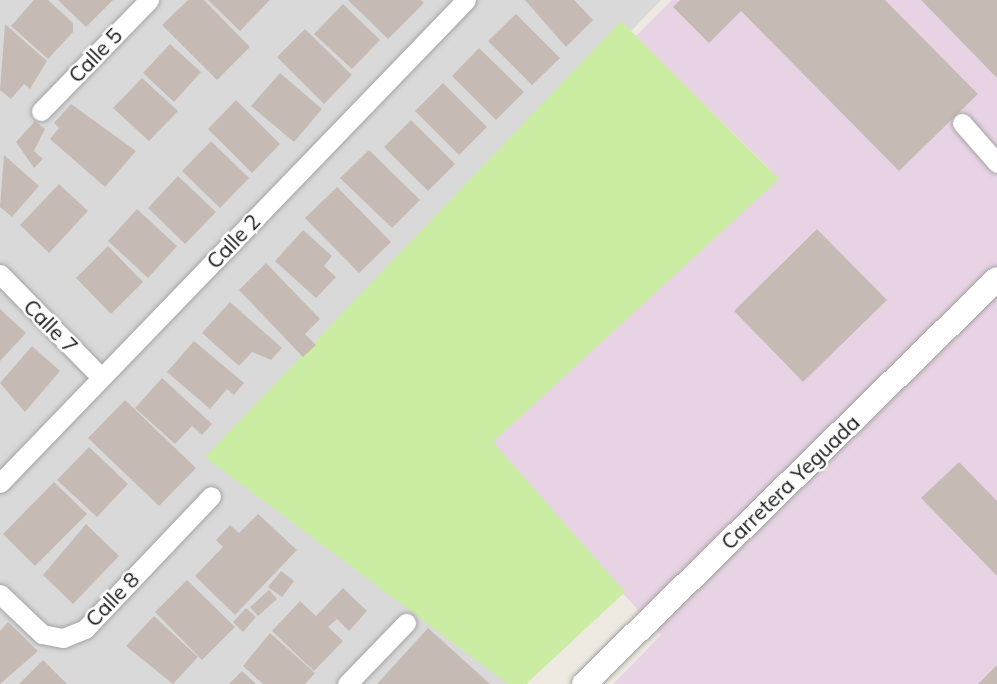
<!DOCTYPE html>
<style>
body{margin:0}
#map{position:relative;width:997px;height:684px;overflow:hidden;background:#eee9e1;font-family:Mulish,sans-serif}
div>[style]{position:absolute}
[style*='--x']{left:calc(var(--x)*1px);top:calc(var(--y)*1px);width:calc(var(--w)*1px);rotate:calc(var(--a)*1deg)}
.residential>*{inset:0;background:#dad9d9}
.industrial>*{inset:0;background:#e8d3e5}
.grass>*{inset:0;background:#caeca3}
.building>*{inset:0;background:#c6bbb4}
.roads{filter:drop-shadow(0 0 2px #a3a3a3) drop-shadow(0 0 2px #a3a3a3)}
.minor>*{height:19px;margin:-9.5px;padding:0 9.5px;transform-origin:9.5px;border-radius:9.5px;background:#fff}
.tertiary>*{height:24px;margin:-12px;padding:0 12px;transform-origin:12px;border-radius:12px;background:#fff}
span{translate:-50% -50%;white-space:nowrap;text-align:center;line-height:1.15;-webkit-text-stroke:5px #fff;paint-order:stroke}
.street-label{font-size:21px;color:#1c1c1c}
</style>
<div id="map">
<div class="residential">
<div style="clip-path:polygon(0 0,661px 0,231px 447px,528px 684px,0 684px)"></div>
</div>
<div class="industrial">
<div style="clip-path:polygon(672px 0,997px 0,997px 684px,613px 684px,661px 635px,484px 442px,769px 168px,635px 37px)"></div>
</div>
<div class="grass">
<div style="clip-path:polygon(621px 21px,779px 179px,493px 442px,625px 592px,526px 684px,508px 684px,205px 457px)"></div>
</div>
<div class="building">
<div style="clip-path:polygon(34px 0,48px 0,73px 23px,73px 32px,48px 59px,11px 26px)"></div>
<div style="clip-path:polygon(58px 0,113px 0,86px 27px)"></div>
<div style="clip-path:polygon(188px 0,204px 0,250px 47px,217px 80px,162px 25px)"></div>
<div style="clip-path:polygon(208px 0,270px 0,240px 31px)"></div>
<div style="clip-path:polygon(348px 0,421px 0,424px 3px,388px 39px)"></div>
<div style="clip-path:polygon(525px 0,574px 0,593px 20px,566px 47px)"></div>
<div style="clip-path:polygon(680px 0,885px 0,978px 94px,899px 171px,741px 11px,709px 43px,673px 7px)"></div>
<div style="clip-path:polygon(921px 0,997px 0,997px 78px)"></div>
<div style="clip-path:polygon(343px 4px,380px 40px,352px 69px,314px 34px)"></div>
<div style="clip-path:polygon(516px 14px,560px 58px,532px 85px,488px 41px)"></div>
<div style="clip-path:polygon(5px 24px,47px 61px,30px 89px,24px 84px,11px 99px,0 90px)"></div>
<div style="clip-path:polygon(305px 29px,352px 75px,324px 104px,277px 57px)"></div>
<div style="clip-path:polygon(170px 44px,201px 72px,174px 102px,143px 73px)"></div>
<div style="clip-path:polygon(479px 48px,524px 92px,496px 120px,452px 76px)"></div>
<div style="clip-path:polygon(280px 73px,322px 109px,294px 142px,251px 106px)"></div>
<div style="clip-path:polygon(142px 78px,178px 111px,149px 141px,113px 108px)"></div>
<div style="clip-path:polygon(443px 83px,487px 127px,459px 155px,415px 111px)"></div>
<div style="clip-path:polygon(236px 100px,280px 144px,252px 173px,208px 129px)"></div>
<div style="clip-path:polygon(71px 104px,136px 151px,105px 187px,50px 139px,59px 128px,54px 123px)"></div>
<div style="clip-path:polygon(411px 120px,455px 164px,428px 191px,384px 147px)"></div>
<div style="clip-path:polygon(35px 121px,45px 129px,34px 151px,43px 159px,34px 168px,16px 142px)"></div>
<div style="clip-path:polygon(211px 141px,249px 178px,220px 208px,182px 171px)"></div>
<div style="clip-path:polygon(369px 150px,420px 200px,392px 228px,340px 178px)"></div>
<div style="clip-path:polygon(4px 155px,39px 186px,12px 217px,0 207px)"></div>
<div style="clip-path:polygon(178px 176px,216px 212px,185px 244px,148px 208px)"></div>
<div style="clip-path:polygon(59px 184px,88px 211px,49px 253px,20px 225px)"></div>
<div style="clip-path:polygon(337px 187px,391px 242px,359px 273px,305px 218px)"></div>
<div style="clip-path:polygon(137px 209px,177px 246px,148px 278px,108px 241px)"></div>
<div style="clip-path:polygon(817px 229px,887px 300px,803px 382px,734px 311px)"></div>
<div style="clip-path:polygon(303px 230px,332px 256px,324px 266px,336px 277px,316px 298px,275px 261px)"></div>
<div style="clip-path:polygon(108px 246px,143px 282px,111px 314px,76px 278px)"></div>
<div style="clip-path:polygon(266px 263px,320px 319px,305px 334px,316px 345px,303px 357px,239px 290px)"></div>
<div style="clip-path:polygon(230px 302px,282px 348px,271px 360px,252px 352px,239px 366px,202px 333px)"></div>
<div style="clip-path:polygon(0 309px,26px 333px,0 361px)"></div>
<div style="clip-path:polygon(194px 341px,244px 383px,234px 395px,227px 389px,210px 409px,167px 372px)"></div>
<div style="clip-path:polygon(32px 346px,60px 371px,25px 412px,0 383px)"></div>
<div style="clip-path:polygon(162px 378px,212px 424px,202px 435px,192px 426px,175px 444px,135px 408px)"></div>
<div style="clip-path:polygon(125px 400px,196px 468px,159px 506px,88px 438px)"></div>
<div style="clip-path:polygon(89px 447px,128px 484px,97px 517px,57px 480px)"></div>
<div style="clip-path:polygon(959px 462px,997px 501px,997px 576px,921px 498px)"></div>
<div style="clip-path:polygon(54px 482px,87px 514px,35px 566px,3px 534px)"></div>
<div style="clip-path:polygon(258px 514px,297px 550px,235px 615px,195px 576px,223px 547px,216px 540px,230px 525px,239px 533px)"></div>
<div style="clip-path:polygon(86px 524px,119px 556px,73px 604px,43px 575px)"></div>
<div style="clip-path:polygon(281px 571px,294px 581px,282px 597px,268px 587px)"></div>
<div style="clip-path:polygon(187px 580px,235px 627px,202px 660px,155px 612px)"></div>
<div style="clip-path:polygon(343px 588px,367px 611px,349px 631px,337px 619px,328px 627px,343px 641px,314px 671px,272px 631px,300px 601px,316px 616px)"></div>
<div style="clip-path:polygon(269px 590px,277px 599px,258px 616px,250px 607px)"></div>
<div style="clip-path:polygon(246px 608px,256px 617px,243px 632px,233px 622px)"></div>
<div style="clip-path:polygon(154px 616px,198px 657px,173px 684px,126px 646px)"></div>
<div style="clip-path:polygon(8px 622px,38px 651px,0 684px,0 631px)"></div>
<div style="clip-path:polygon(428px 628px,490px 684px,377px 684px)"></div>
<div style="clip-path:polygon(270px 633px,315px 673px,305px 684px,263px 684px,243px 666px)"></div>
<div style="clip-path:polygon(43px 660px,67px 684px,19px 684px)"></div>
<div style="clip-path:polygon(997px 665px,997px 684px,978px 684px)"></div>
<div style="clip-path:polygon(242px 671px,256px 684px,229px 684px)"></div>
</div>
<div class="roads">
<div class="minor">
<div style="--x:41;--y:111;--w:155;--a:-45.8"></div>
<div style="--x:962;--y:123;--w:53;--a:48.8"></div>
<div style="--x:0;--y:274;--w:144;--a:45.6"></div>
<div style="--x:0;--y:483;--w:671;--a:-46.03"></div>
<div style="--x:0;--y:594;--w:58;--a:43.6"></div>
<div style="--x:42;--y:634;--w:21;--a:11"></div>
<div style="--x:63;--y:638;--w:24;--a:-22"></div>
<div style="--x:85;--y:629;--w:183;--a:-46.5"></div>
<div style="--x:347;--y:684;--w:85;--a:-46"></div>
</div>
<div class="tertiary">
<div style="--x:584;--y:684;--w:578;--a:-44.44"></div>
</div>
</div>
<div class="street-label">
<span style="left:95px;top:55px;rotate:-46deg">Calle 5</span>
<span style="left:233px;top:241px;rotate:-46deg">Calle 2</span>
<span style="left:51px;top:326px;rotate:45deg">Calle 7</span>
<span style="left:790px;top:482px;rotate:-44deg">Carretera Yeguada</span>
<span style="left:112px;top:599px;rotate:-46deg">Calle 8</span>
</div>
</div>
